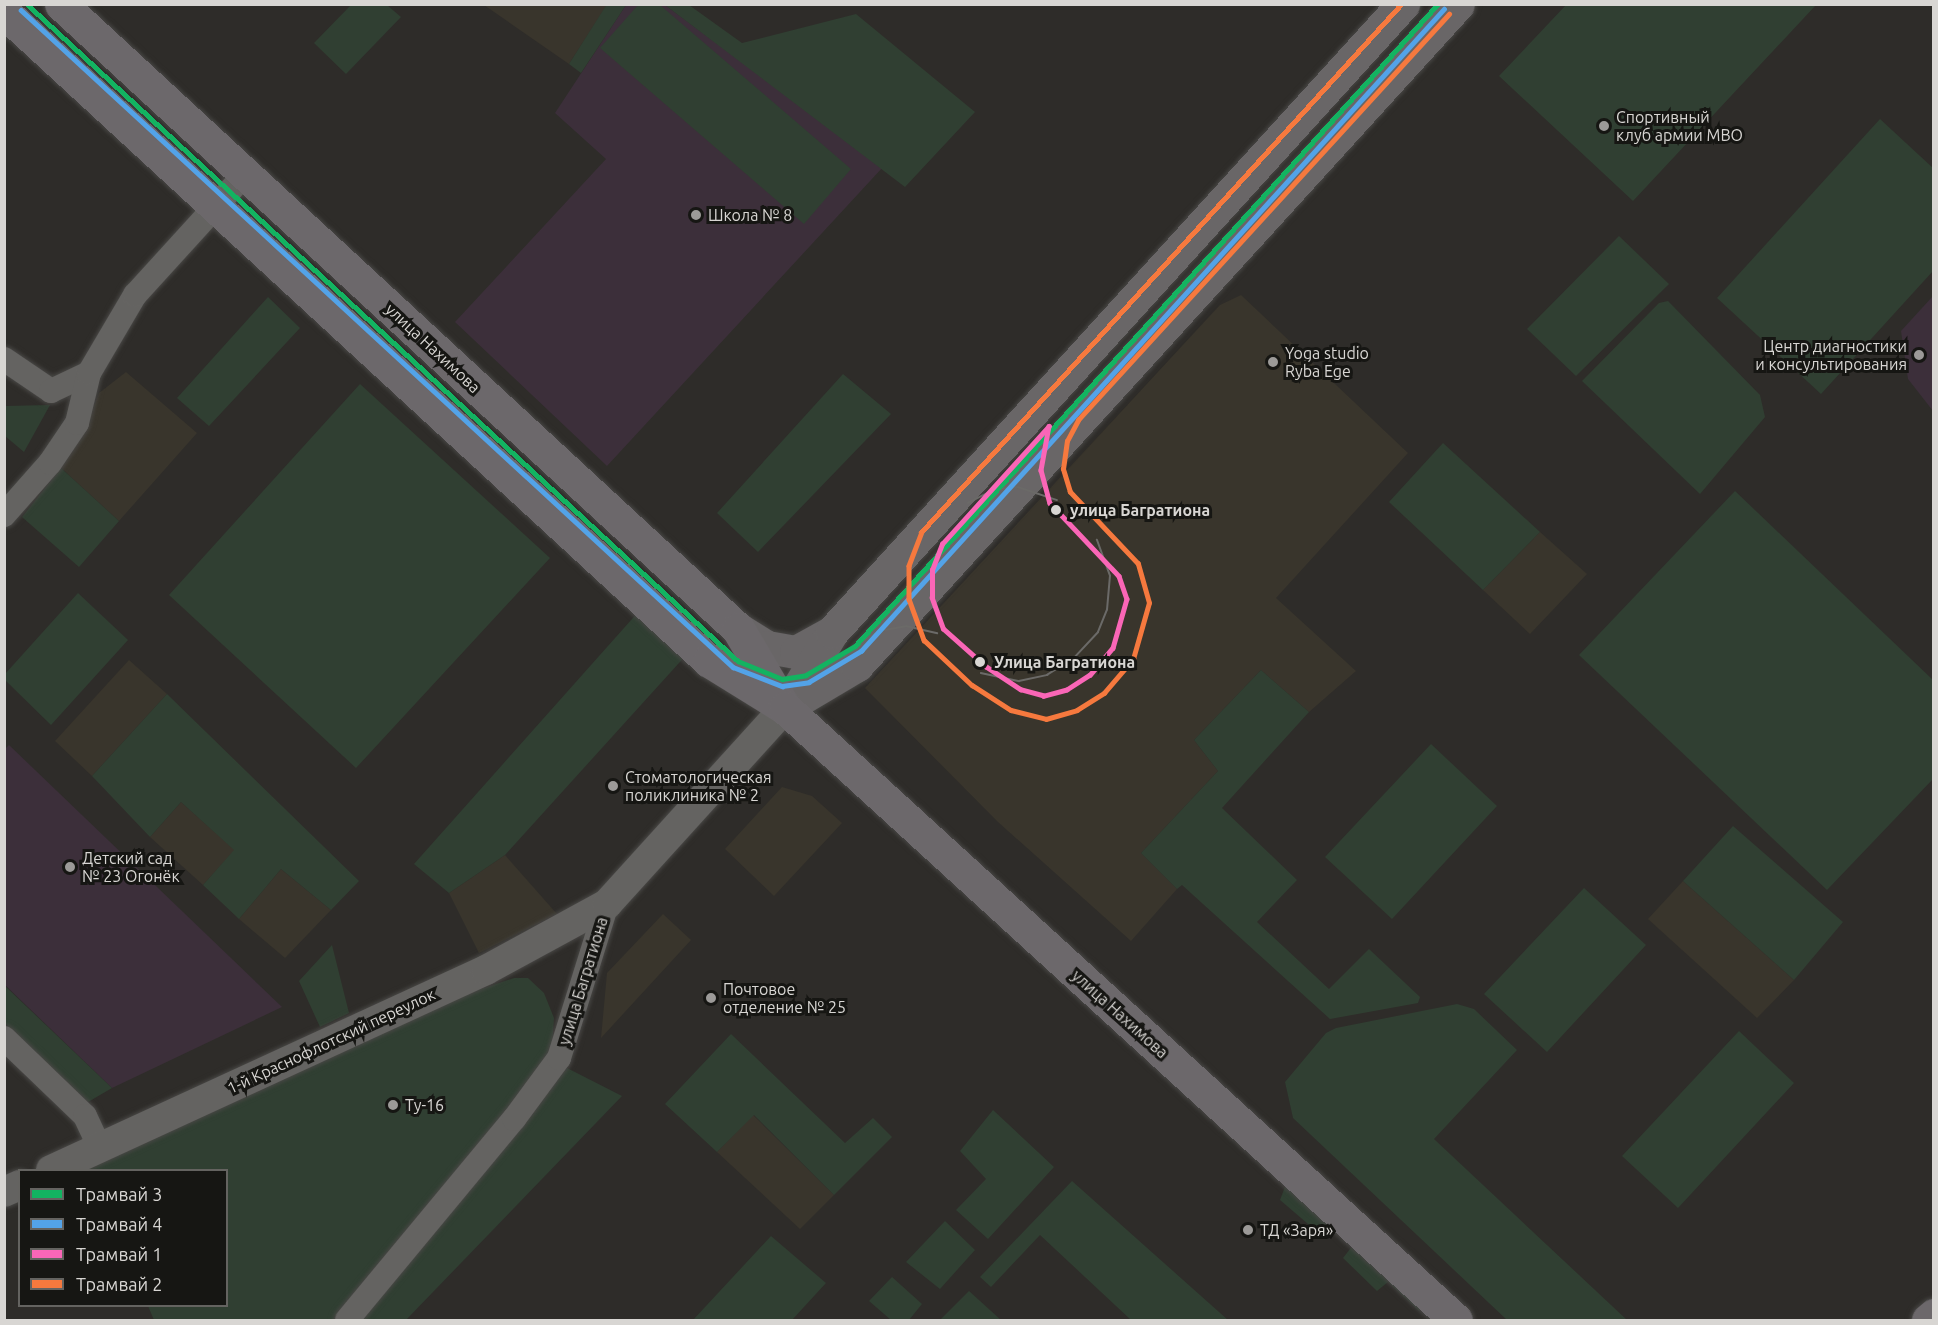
<!DOCTYPE html>
<meta charset="utf-8">
<style>
body{margin:0}
#map{position:relative;width:1938px;height:1325px;overflow:hidden;background:#2e2c29;font-family:Ubuntu,sans-serif}
div>[style]{position:absolute}
[style*='--x']{left:calc(var(--x)*1px);top:calc(var(--y)*1px);width:calc(var(--w)*1px);rotate:calc(var(--a)*1deg)}
.built>*{inset:0;background:#39352c}
.education>*{inset:0;background:#3c2f3a}
.green>*{inset:0;background:#303f32}
.roads{filter:drop-shadow(0 0 2px #484745) drop-shadow(0 0 2px #484745)}
.minor>*{height:24px;margin:-12px;padding:0 12px;transform-origin:12px;border-radius:12px;background:#646361}
.tertiary>*{height:30px;margin:-15px;padding:0 15px;transform-origin:15px;border-radius:15px;background:#646361}
.secondary>*{height:33px;margin:-16.5px;padding:0 16.5px;transform-origin:16.5px;border-radius:16.5px;background:#696667}
.primary>*{height:33px;margin:-16.5px;padding:0 16.5px;transform-origin:16.5px;border-radius:16.5px;background:#6c686b}
.tram>*{height:1.5px;margin:-0.75px;padding:0 0.75px;transform-origin:0.75px;border-radius:0.75px;background:#6b6a68}
.tram-1>*{height:4.5px;margin:-2.25px;padding:0 2.25px;transform-origin:2.25px;border-radius:2.25px;background:#13b361}
.tram-2>*{height:4.5px;margin:-2.25px;padding:0 2.25px;transform-origin:2.25px;border-radius:2.25px;background:#53a3e8}
.tram-3>*{height:4.5px;margin:-2.25px;padding:0 2.25px;transform-origin:2.25px;border-radius:2.25px;background:#fa66b7}
.tram-4>*{height:4.5px;margin:-2.25px;padding:0 2.25px;transform-origin:2.25px;border-radius:2.25px;background:#f6793e}
.dots>*{width:16px;height:16px;translate:-50% -50%;box-sizing:border-box;border:3px solid #161613;border-radius:50%}
span{translate:-50% -50%;white-space:nowrap;text-align:center;line-height:1.15;-webkit-text-stroke:6px #161613;paint-order:stroke}
.poi-label{font-size:16px;color:#d8d6d3}
.left{translate:0 -50%;text-align:left}
.right{translate:-100% -50%;text-align:right}
.street-label{font-size:16px;color:#d8d6d3}
.stop-label{font-size:16px;color:#d8d6d3;font-weight:700}
.frame{position:absolute;inset:0;border:6px solid #d8d6d3;pointer-events:none}
.legend{position:absolute;left:18px;top:1169px;width:210px;height:138px;box-sizing:border-box;background:#161613;border:2px solid #646360;margin:0;padding:8px 10px;list-style:none;font-size:18px;color:#d8d6d3}
.legend li{display:flex;align-items:center;gap:12px;height:30px}
.legend b{width:30px;border:2px solid #646360}
</style>
<div id="map">
<div class="built">
<div style="clip-path:polygon(484px 5px,607px 5px,569px 64px)"></div>
<div style="clip-path:polygon(1241px 295px,1408px 453px,1276px 598px,1356px 671px,1309px 712px,1261px 670px,1194px 740px,1218px 771px,1141px 853px,1177px 889px,1131px 941px,998px 822px,865px 688px,1220px 305px)"></div>
<div style="clip-path:polygon(126px 372px,197px 433px,119px 521px,61px 468px,85px 428px,99px 393px)"></div>
<div style="clip-path:polygon(1540px 532px,1587px 574px,1530px 634px,1483px 590px)"></div>
<div style="clip-path:polygon(129px 660px,167px 694px,92px 776px,55px 741px)"></div>
<div style="clip-path:polygon(782px 787px,812px 796px,842px 823px,774px 896px,725px 849px)"></div>
<div style="clip-path:polygon(181px 802px,235px 850px,203px 885px,150px 837px)"></div>
<div style="clip-path:polygon(505px 855px,557px 914px,479px 953px,449px 893px)"></div>
<div style="clip-path:polygon(281px 869px,331px 910px,285px 958px,239px 919px)"></div>
<div style="clip-path:polygon(1683px 881px,1794px 980px,1757px 1018px,1648px 919px)"></div>
<div style="clip-path:polygon(663px 914px,691px 940px,601px 1038px,607px 973px)"></div>
<div style="clip-path:polygon(753px 1115px,834px 1195px,800px 1229px,717px 1152px)"></div>
</div>
<div class="education">
<div style="clip-path:polygon(626px 5px,665px 5px,883px 167px,607px 466px,455px 322px,606px 159px,555px 113px)"></div>
<div style="clip-path:polygon(1933px 296px,1933px 411px,1908px 379px,1901px 331px)"></div>
<div style="clip-path:polygon(9px 745px,282px 1007px,112px 1088px,5px 985px,4px 750px)"></div>
</div>
<div class="green">
<div style="clip-path:polygon(607px 4px,626px 5px,581px 73px,569px 64px)"></div>
<div style="clip-path:polygon(351px 5px,387px 5px,401px 17px,346px 74px,314px 43px)"></div>
<div style="clip-path:polygon(638px 5px,660px 5px,851px 169px,804px 224px,600px 48px)"></div>
<div style="clip-path:polygon(665px 5px,689px 5px,742px 43px,856px 14px,975px 112px,905px 187px)"></div>
<div style="clip-path:polygon(1566px 5px,1566px 4px,1816px 5px,1633px 201px,1499px 76px)"></div>
<div style="clip-path:polygon(1880px 119px,1933px 168px,1933px 271px,1821px 394px,1717px 298px)"></div>
<div style="clip-path:polygon(1619px 236px,1669px 284px,1576px 376px,1527px 329px)"></div>
<div style="clip-path:polygon(268px 297px,300px 328px,209px 426px,177px 398px)"></div>
<div style="clip-path:polygon(1668px 301px,1760px 395px,1765px 417px,1700px 494px,1582px 381px,1659px 303px)"></div>
<div style="clip-path:polygon(843px 374px,891px 414px,758px 552px,717px 513px)"></div>
<div style="clip-path:polygon(360px 384px,550px 558px,356px 768px,169px 595px)"></div>
<div style="clip-path:polygon(50px 405px,24px 452px,5px 436px,5px 406px)"></div>
<div style="clip-path:polygon(1443px 443px,1540px 532px,1483px 590px,1389px 502px)"></div>
<div style="clip-path:polygon(61px 468px,119px 521px,79px 567px,22px 517px)"></div>
<div style="clip-path:polygon(1735px 491px,1933px 680px,1933px 779px,1827px 890px,1579px 655px)"></div>
<div style="clip-path:polygon(78px 593px,128px 640px,51px 725px,5px 680px,5px 674px)"></div>
<div style="clip-path:polygon(640px 610px,689px 652px,505px 855px,449px 893px,414px 864px)"></div>
<div style="clip-path:polygon(1261px 670px,1309px 712px,1222px 808px,1297px 880px,1257px 922px,1329px 989px,1369px 949px,1420px 997px,1418px 1003px,1330px 1019px,1182px 885px,1177px 889px,1141px 853px,1218px 771px,1194px 740px)"></div>
<div style="clip-path:polygon(167px 694px,359px 881px,331px 910px,281px 869px,239px 919px,203px 885px,234px 850px,181px 802px,150px 837px,92px 776px)"></div>
<div style="clip-path:polygon(1431px 744px,1497px 806px,1392px 919px,1325px 857px)"></div>
<div style="clip-path:polygon(1733px 826px,1843px 922px,1794px 980px,1683px 881px)"></div>
<div style="clip-path:polygon(1584px 888px,1646px 945px,1547px 1052px,1484px 994px)"></div>
<div style="clip-path:polygon(332px 945px,349px 1013px,320px 1027px,299px 981px)"></div>
<div style="clip-path:polygon(514px 978px,528px 978px,544px 993px,554px 1018px,552px 1049px,513px 1108px,333px 1320px,154px 1320px,148px 1306px,226px 1306px,226px 1170px,91px 1170px,89px 1167px,466px 994px)"></div>
<div style="clip-path:polygon(4px 985px,112px 1088px,88px 1102px,5px 1023px)"></div>
<div style="clip-path:polygon(1457px 1004px,1474px 1009px,1517px 1050px,1434px 1139px,1627px 1320px,1507px 1320px,1293px 1118px,1285px 1082px,1326px 1033px,1336px 1028px)"></div>
<div style="clip-path:polygon(1739px 1031px,1794px 1083px,1678px 1208px,1622px 1156px)"></div>
<div style="clip-path:polygon(731px 1034px,845px 1143px,873px 1118px,892px 1137px,834px 1195px,754px 1115px,717px 1152px,665px 1104px)"></div>
<div style="clip-path:polygon(567px 1068px,622px 1096px,406px 1320px,359px 1320px)"></div>
<div style="clip-path:polygon(993px 1110px,1054px 1167px,988px 1239px,956px 1210px,986px 1179px,960px 1151px)"></div>
<div style="clip-path:polygon(1288px 1179px,1335px 1219px,1322px 1236px,1280px 1200px)"></div>
<div style="clip-path:polygon(1072px 1181px,1228px 1320px,1131px 1320px,1040px 1235px,991px 1287px,980px 1277px)"></div>
<div style="clip-path:polygon(945px 1221px,975px 1250px,940px 1289px,906px 1262px)"></div>
<div style="clip-path:polygon(771px 1236px,826px 1283px,792px 1320px,693px 1320px)"></div>
<div style="clip-path:polygon(1357px 1240px,1426px 1303px,1419px 1311px,1388px 1282px,1377px 1291px,1343px 1258px)"></div>
<div style="clip-path:polygon(892px 1277px,922px 1304px,909px 1320px,891px 1320px,869px 1301px)"></div>
<div style="clip-path:polygon(969px 1291px,1001px 1320px,940px 1320px)"></div>
</div>
<div class="roads">
<div class="minor">
<div style="--x:4;--y:359;--w:57;--a:34.2"></div>
<div style="--x:51;--y:391;--w:42;--a:-25.3"></div>
<div style="--x:4;--y:515;--w:69;--a:-48.5"></div>
<div style="--x:50;--y:463;--w:48;--a:-56"></div>
<div style="--x:77;--y:423;--w:51;--a:-76.5"></div>
<div style="--x:89;--y:373;--w:91;--a:-59.5"></div>
<div style="--x:135;--y:295;--w:164;--a:-47.7"></div>
<div style="--x:4;--y:1038;--w:112;--a:43.9"></div>
<div style="--x:85;--y:1116;--w:35;--a:65"></div>
<div style="--x:347;--y:1320;--w:261;--a:-50.3"></div>
<div style="--x:514;--y:1119;--w:76;--a:-53.6"></div>
<div style="--x:559;--y:1058;--w:161;--a:-72.7"></div>
</div>
<div class="tertiary">
<div style="--x:51;--y:1170;--w:479;--a:-24.7"></div>
<div style="--x:486;--y:970;--w:138;--a:-28.6"></div>
<div style="--x:607;--y:904;--w:265;--a:-47.8"></div>
<div style="--x:4;--y:1192;--w:17;--a:-24"></div>
</div>
<div class="secondary">
<div style="--x:738;--y:629;--w:34;--a:32"></div>
<div style="--x:767;--y:647;--w:29;--a:10"></div>
<div style="--x:796;--y:652;--w:41;--a:-29.1"></div>
<div style="--x:788;--y:704;--w:84;--a:-58.6"></div>
<div style="--x:832;--y:632;--w:849;--a:-47.72"></div>
<div style="--x:785;--y:708;--w:84;--a:-30.8"></div>
<div style="--x:857;--y:665;--w:893;--a:-47.72"></div>
</div>
<div class="primary">
<div style="--x:61;--y:4;--w:921;--a:42.71"></div>
<div style="--x:738;--y:629;--w:85;--a:59.5"></div>
<div style="--x:4;--y:12;--w:958;--a:42.63"></div>
<div style="--x:709;--y:661;--w:89;--a:31.7"></div>
<div style="--x:785;--y:708;--w:908;--a:42.37"></div>
<div style="--x:1928;--y:1320;--w:8;--a:-40"></div>
</div>
</div>
<div class="tram">
<div style="--x:968;--y:503;--w:31;--a:-27"></div>
<div style="--x:996;--y:489;--w:22;--a:-5"></div>
<div style="--x:1018;--y:487;--w:41;--a:18.4"></div>
<div style="--x:855;--y:646;--w:28;--a:-32"></div>
<div style="--x:879;--y:631;--w:27;--a:-10"></div>
<div style="--x:906;--y:626;--w:32;--a:13"></div>
<div style="--x:981;--y:673;--w:39;--a:12"></div>
<div style="--x:1019;--y:681;--w:29;--a:-12"></div>
<div style="--x:1047;--y:675;--w:32;--a:-32"></div>
<div style="--x:1074;--y:658;--w:35;--a:-47"></div>
<div style="--x:1098;--y:632;--w:24;--a:-68"></div>
<div style="--x:1107;--y:610;--w:34;--a:-85"></div>
<div style="--x:1110;--y:576;--w:38;--a:-110"></div>
</div>
<div class="tram-1">
<div style="--x:27;--y:4;--w:968;--a:42.74"></div>
<div style="--x:738;--y:661;--w:48;--a:22.2"></div>
<div style="--x:782;--y:679;--w:24;--a:-9"></div>
<div style="--x:806;--y:675;--w:57;--a:-30.6"></div>
<div style="--x:855;--y:646;--w:867;--a:-47.76"></div>
</div>
<div class="tram-2">
<div style="--x:21;--y:10;--w:969;--a:42.7"></div>
<div style="--x:733;--y:667;--w:53;--a:21.2"></div>
<div style="--x:782;--y:686;--w:27;--a:-8"></div>
<div style="--x:809;--y:682;--w:61;--a:-30.8"></div>
<div style="--x:861;--y:651;--w:867;--a:-47.76"></div>
</div>
<div class="tram-3">
<div style="--x:1049;--y:426;--w:45;--a:100.3"></div>
<div style="--x:1041;--y:470;--w:34;--a:75"></div>
<div style="--x:1050;--y:503;--w:100;--a:46.6"></div>
<div style="--x:1119;--y:576;--w:24;--a:71"></div>
<div style="--x:1127;--y:599;--w:51;--a:105.9"></div>
<div style="--x:1113;--y:648;--w:35;--a:130"></div>
<div style="--x:1090;--y:675;--w:27;--a:147"></div>
<div style="--x:1067;--y:690;--w:24;--a:165"></div>
<div style="--x:1044;--y:696;--w:24;--a:-165"></div>
<div style="--x:1021;--y:690;--w:42;--a:-146.7"></div>
<div style="--x:986;--y:667;--w:57;--a:-138.5"></div>
<div style="--x:943;--y:629;--w:33;--a:-110"></div>
<div style="--x:932;--y:598;--w:28;--a:-90"></div>
<div style="--x:932;--y:570;--w:28;--a:-69"></div>
<div style="--x:942;--y:544;--w:159;--a:-47.8"></div>
</div>
<div class="tram-4">
<div style="--x:1402;--y:4;--w:714;--a:132.27"></div>
<div style="--x:922;--y:532;--w:36;--a:111"></div>
<div style="--x:909;--y:566;--w:33;--a:90"></div>
<div style="--x:909;--y:599;--w:44;--a:69.9"></div>
<div style="--x:924;--y:640;--w:66;--a:43.2"></div>
<div style="--x:972;--y:685;--w:46;--a:32.7"></div>
<div style="--x:1011;--y:710;--w:36;--a:14"></div>
<div style="--x:1046;--y:719;--w:32;--a:-16"></div>
<div style="--x:1077;--y:710;--w:32;--a:-32"></div>
<div style="--x:1104;--y:693;--w:45;--a:-49.5"></div>
<div style="--x:1133;--y:659;--w:58;--a:-74.1"></div>
<div style="--x:1149;--y:603;--w:41;--a:-105.8"></div>
<div style="--x:1138;--y:564;--w:99;--a:-133.4"></div>
<div style="--x:1070;--y:492;--w:24;--a:-107"></div>
<div style="--x:1063;--y:469;--w:28;--a:-82"></div>
<div style="--x:1067;--y:441;--w:24;--a:-62"></div>
<div style="--x:1078;--y:420;--w:550;--a:-47.58"></div>
</div>
<div class="dots">
<div style="left:1604px;top:126px;background:#9c9a98"></div>
<div style="left:696px;top:215px;background:#9c9a98"></div>
<div style="left:1919px;top:355px;background:#9c9a98"></div>
<div style="left:1273px;top:362px;background:#9c9a98"></div>
<div style="left:1056px;top:510px;background:#d8d6d3"></div>
<div style="left:980px;top:662px;background:#d8d6d3"></div>
<div style="left:613px;top:786px;background:#9c9a98"></div>
<div style="left:70px;top:867px;background:#9c9a98"></div>
<div style="left:711px;top:998px;background:#9c9a98"></div>
<div style="left:393px;top:1105px;background:#9c9a98"></div>
<div style="left:1248px;top:1230px;background:#9c9a98"></div>
</div>
<div class="poi-label">
<span class="left" style="left:1616px;top:126px">Спортивный<br>клуб армии МВО</span>
<span class="left" style="left:708px;top:215px">Школа № 8</span>
<span class="right" style="left:1907px;top:355px">Центр диагностики<br>и консультирования</span>
<span class="left" style="left:1285px;top:362px">Yoga studio<br>Ryba Ege</span>
<span class="left" style="left:625px;top:786px">Стоматологическая<br>поликлиника № 2</span>
<span class="left" style="left:82px;top:867px">Детский сад<br>№ 23 Огонёк</span>
<span class="left" style="left:723px;top:998px">Почтовое<br>отделение № 25</span>
<span class="left" style="left:405px;top:1105px">Ту-16</span>
<span class="left" style="left:1260px;top:1230px">ТД «Заря»</span>
</div>
<div class="street-label">
<span style="left:433px;top:348px;rotate:43deg">улица Нахимова</span>
<span style="left:583px;top:981px;rotate:-73deg">улица Багратиона</span>
<span style="left:1120px;top:1014px;rotate:42deg">улица Нахимова</span>
<span style="left:331px;top:1041px;rotate:-25deg">1-й Краснофлотский переулок</span>
</div>
<div class="stop-label">
<span class="left" style="left:1070px;top:510px">улица Багратиона</span>
<span class="left" style="left:994px;top:662px">Улица Багратиона</span>
</div>
<div class="frame"></div>
<ul class="legend">
<li><b style="height:8px;background:#13b361"></b>Трамвай 3</li>
<li><b style="height:8px;background:#53a3e8"></b>Трамвай 4</li>
<li><b style="height:8px;background:#fa66b7"></b>Трамвай 1</li>
<li><b style="height:8px;background:#f6793e"></b>Трамвай 2</li>
</ul>
</div>
